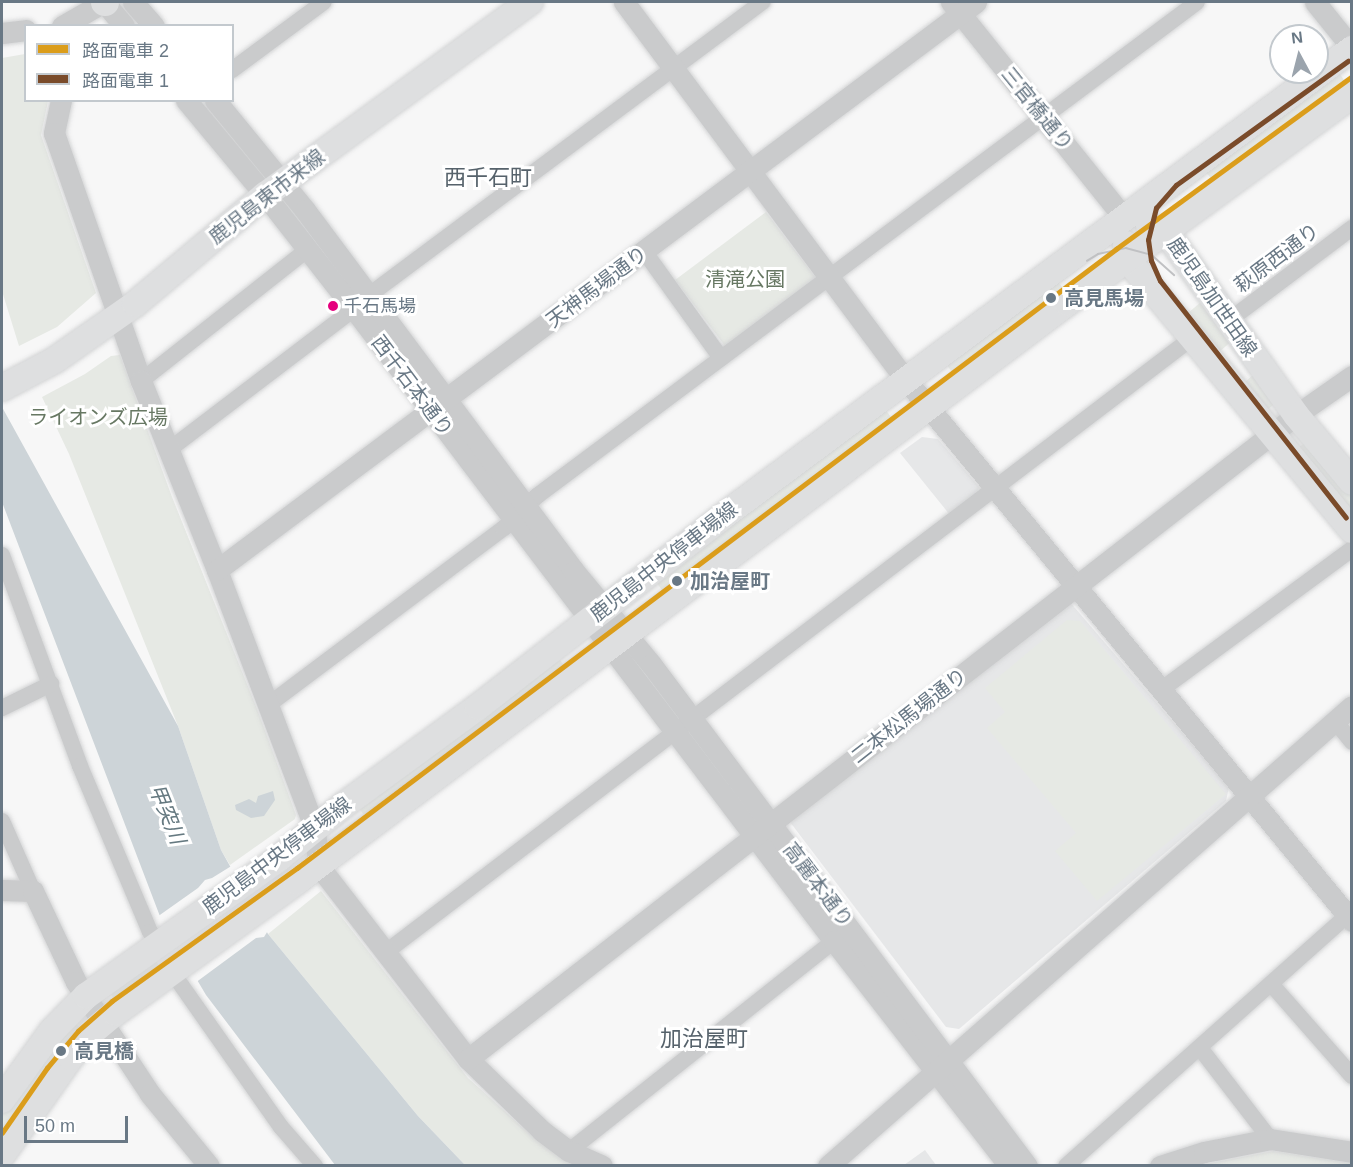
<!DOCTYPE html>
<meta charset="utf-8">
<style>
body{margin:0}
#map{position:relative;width:1353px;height:1167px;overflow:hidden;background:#f7f7f7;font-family:Helvetica,"Noto Sans JP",sans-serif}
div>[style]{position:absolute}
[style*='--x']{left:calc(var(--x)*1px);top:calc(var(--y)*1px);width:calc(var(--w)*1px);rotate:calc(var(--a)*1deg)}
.built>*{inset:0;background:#e6e7e8}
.green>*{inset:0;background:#e6e9e4}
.water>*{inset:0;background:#cdd4d8}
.pier>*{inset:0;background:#f7f7f7}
.roads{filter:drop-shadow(0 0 2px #d3d4d5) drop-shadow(0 0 2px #d3d4d5)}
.minor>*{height:16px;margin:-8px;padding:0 8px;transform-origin:8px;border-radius:8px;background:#cacbcc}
.tertiary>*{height:21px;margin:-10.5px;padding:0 10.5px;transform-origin:10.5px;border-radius:10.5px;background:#cacbcc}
.primary>*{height:26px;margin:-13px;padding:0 13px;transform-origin:13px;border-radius:13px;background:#dedfe0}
.trunk>*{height:27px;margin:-13.5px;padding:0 13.5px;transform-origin:13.5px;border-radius:13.5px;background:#dedfe0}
.tram>*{height:1.5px;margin:-0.75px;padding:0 0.75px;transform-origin:0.75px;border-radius:0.75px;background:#c0c1c3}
.tram-1>*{height:4.5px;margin:-2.25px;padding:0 2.25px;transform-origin:2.25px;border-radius:2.25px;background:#db9d1b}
.tram-2>*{height:4.5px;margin:-2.25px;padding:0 2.25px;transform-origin:2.25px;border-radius:2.25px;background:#7a4b2a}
.dots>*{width:16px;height:16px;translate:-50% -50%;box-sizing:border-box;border:3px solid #fff;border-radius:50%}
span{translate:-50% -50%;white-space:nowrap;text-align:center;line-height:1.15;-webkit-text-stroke:6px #fff;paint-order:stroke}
.bus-label{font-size:18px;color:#697885}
.left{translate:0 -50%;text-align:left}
.street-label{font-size:20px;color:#697885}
.park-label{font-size:20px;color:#677863}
.stop-label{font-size:20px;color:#697885;font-weight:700}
.water-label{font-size:21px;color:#657980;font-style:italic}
.quarter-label{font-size:22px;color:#56626b}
.frame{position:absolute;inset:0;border:3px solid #697885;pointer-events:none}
.legend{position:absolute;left:24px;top:24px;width:210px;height:78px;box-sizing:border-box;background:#fff;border:2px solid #c3c9ce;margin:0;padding:8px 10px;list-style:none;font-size:18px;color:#697885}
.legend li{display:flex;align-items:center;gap:12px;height:30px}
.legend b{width:30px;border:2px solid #c3c9ce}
.north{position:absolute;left:1269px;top:24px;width:60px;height:60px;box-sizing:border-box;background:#fff;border:2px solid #c3c9ce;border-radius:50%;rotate:353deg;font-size:16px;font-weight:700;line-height:24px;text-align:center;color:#697885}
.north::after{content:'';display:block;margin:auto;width:21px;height:27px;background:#9ba4ad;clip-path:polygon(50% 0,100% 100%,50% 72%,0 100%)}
.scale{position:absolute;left:24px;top:1116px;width:104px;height:27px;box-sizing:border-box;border:3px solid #697885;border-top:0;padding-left:8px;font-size:18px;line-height:21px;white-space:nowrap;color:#697885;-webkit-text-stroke:4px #fff;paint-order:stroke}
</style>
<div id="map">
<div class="built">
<div style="clip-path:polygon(922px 437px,938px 439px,979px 487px,977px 493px,950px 515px,900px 453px)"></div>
<div style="clip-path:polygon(1069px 601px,1229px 787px,1226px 801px,959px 1029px,946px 1027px,790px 822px)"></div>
<div style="clip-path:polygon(925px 1150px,936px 1165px,904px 1165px)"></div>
</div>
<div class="green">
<div style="clip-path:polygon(25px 54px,26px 100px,48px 101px,41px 135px,96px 293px,57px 327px,19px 346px,2px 291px,2px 58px)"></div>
<div style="clip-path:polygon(1339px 73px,1347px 84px,1214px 182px,1205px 171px)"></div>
<div style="clip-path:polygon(766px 212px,816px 278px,725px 346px,675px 280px)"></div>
<div style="clip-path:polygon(1056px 279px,1065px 291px,955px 376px,946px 364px)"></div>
<div style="clip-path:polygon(1200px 303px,1231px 342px,1220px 351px,1189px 312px)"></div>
<div style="clip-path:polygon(120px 355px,172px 497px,257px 709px,296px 815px,295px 819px,230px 865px,221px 850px,178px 726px,69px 454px,42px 397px,85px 374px,111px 356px)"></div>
<div style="clip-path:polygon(1255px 373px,1278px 401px,1267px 410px,1244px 383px)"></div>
<div style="clip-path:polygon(885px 409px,894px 421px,665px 594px,656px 582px)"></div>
<div style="clip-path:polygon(1308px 440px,1351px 494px,1351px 518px,1297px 449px)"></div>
<div style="clip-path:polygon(1067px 620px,1080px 621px,1226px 794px,1097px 901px,1055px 851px,1076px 833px,987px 728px,1005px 712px,985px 688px)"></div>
<div style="clip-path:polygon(557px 656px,566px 668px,367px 819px,358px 807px)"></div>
<div style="clip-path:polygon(321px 891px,468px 1078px,533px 1137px,573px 1165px,465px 1165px,418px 1116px,268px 934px)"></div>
<div style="clip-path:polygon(154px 958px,162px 970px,116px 1002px,108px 990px)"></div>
<div style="clip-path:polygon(72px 1021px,83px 1030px,2px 1140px,2px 1115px,41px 1059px)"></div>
<div style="clip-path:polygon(1273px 1151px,1351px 1163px,1351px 1165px,1200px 1165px)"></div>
</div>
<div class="water">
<div style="clip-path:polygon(2px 407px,178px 726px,221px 850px,268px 934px,418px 1116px,465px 1165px,335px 1165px,206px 995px,161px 919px,2px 502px)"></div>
<div style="clip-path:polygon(273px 791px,275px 800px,264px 816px,251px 818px,236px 810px,235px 805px,249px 799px,256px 803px,258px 796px)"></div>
</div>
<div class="pier">
<div style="clip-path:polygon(233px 865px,269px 929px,264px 937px,256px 938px,195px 983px,157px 917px,198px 888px,205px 880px,212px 878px)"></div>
</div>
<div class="roads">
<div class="minor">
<div style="--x:232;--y:70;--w:114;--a:-36.5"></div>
<div style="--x:644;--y:251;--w:132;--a:54.3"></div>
<div style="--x:368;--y:296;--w:492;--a:-36.7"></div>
<div style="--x:1228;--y:321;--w:155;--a:-36.9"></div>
<div style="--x:141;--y:381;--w:211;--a:-38.3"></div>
<div style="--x:170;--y:449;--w:231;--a:-37.3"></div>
<div style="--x:2;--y:555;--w:225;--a:69.7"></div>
<div style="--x:80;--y:766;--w:180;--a:67.1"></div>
<div style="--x:150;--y:932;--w:14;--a:51"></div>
<div style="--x:1162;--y:689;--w:236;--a:-36.4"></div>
<div style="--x:268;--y:705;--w:295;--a:-36.9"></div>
<div style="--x:504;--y:528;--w:46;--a:-44.1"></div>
<div style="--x:537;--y:496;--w:824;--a:-36.81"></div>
<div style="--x:2;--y:708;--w:55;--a:-26.1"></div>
<div style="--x:1335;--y:721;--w:27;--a:51"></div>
<div style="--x:2;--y:821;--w:77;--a:66.1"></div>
<div style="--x:386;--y:952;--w:1013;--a:-37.3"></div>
<div style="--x:172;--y:972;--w:189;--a:54.9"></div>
<div style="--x:281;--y:1127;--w:52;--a:48.9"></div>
<div style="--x:1272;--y:985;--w:121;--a:48.7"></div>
<div style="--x:1200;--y:1048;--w:115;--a:52.4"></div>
<div style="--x:569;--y:1151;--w:338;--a:-38.4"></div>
<div style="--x:1066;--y:1166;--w:376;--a:-41.7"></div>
</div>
<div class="tertiary">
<div style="--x:133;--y:2;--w:32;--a:49"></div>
<div style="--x:624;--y:2;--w:472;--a:53.3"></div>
<div style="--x:906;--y:380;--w:701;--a:50.5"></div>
<div style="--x:951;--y:2;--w:275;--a:51.3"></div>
<div style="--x:1315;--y:2;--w:59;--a:51.2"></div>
<div style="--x:62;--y:26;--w:48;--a:-29.7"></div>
<div style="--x:104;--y:2;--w:31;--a:50"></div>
<div style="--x:2;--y:33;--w:24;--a:-7"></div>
<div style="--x:61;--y:100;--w:34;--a:102"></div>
<div style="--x:54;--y:133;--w:263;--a:70.7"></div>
<div style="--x:141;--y:381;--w:204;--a:68.1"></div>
<div style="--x:217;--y:570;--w:277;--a:69.3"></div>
<div style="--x:315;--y:829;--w:36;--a:85"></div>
<div style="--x:318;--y:865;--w:245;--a:52.3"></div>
<div style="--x:468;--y:1059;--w:103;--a:44.2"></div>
<div style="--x:542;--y:1131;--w:34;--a:37"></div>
<div style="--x:569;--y:1151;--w:36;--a:24"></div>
<div style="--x:186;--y:100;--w:124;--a:50.3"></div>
<div style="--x:265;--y:195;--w:145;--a:52"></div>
<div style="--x:354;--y:309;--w:794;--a:52.78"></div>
<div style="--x:834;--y:941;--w:285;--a:52.1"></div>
<div style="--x:215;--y:100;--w:142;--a:50.7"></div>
<div style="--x:305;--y:210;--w:450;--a:53.3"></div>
<div style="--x:574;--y:571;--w:121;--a:50.4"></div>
<div style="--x:651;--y:664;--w:627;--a:53.17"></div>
<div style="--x:217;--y:570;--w:948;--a:-36.81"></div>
<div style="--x:2;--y:890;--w:31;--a:2"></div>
<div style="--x:33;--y:891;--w:101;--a:64.7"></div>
<div style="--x:76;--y:982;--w:134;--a:56.5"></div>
<div style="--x:150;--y:1094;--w:93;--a:50.7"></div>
<div style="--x:468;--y:1059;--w:1049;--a:-37.87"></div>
<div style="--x:1296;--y:415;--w:68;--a:-34.9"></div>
<div style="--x:828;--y:1166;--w:697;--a:-41.28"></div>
<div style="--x:1160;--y:1166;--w:46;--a:-17.7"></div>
<div style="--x:1204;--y:1152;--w:67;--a:-11.1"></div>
<div style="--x:1270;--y:1139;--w:83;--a:9"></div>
</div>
<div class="primary">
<div style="--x:1149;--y:226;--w:18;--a:19"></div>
<div style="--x:1166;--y:232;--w:224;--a:54.6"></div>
<div style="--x:1296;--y:415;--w:87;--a:50.1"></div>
<div style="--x:1126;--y:244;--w:15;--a:86"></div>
<div style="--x:1127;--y:259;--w:352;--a:50.3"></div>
<div style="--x:2;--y:388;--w:60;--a:-27.8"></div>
<div style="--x:55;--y:360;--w:98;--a:-35"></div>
<div style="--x:135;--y:304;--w:170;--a:-40"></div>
<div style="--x:265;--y:195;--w:328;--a:-36.1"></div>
<div style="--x:2;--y:1100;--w:85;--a:-54.1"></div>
<div style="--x:52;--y:1031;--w:49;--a:-45.8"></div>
<div style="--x:86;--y:996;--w:236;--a:-35.5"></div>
<div style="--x:278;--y:859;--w:85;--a:-39.3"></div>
<div style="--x:344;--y:805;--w:166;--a:-36.2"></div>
<div style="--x:478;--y:707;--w:309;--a:-37.9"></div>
<div style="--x:722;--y:517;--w:785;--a:-36.61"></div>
<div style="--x:2;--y:1155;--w:120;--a:-54.9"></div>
<div style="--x:71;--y:1057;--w:33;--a:-50"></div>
<div style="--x:92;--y:1032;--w:30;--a:-40"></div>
<div style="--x:115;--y:1013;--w:223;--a:-35.9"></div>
<div style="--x:296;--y:882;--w:964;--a:-36.91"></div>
<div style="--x:1067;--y:303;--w:353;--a:-36.1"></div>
</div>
<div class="trunk">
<div style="--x:104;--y:2;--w:1;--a:0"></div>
</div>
</div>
<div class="tram">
<div style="--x:1087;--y:261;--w:13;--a:-32"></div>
<div style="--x:1098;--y:254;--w:29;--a:-12"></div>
<div style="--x:1126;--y:248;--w:27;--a:15"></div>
<div style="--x:1152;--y:255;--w:30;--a:42"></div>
</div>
<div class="tram-1">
<div style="--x:2;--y:1133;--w:79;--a:-55.3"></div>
<div style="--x:47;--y:1068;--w:48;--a:-50"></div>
<div style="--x:78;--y:1031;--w:45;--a:-41.4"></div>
<div style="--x:112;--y:1001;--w:228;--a:-35.7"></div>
<div style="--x:297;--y:868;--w:1027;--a:-37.08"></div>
<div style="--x:1116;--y:249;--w:293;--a:-36.2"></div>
</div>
<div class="tram-2">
<div style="--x:1346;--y:518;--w:301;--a:-128.1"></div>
<div style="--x:1160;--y:281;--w:22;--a:-114"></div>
<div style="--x:1151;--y:261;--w:21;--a:-98"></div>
<div style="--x:1148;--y:240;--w:33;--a:-76"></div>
<div style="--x:1156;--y:208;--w:30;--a:-49"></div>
<div style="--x:1176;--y:185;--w:212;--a:-35.8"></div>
</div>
<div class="dots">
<div style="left:1051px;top:298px;background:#697885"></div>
<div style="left:333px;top:306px;background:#e5007d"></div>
<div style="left:677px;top:581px;background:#697885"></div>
<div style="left:61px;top:1051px;background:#697885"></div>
</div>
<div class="bus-label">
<span class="left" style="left:344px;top:306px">千石馬場</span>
</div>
<div class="street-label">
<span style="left:1037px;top:109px;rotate:51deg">三官橋通り</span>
<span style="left:267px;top:197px;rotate:-38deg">鹿児島東市来線</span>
<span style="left:1277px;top:258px;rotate:-37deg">萩原西通り</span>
<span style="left:597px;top:287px;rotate:-37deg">天神馬場通り</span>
<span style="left:1212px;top:297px;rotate:55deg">鹿児島加世田線</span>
<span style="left:412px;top:386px;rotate:53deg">西千石本通り</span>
<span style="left:664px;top:562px;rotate:-38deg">鹿児島中央停車場線</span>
<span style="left:909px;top:716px;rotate:-38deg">二本松馬場通り</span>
<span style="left:277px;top:856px;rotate:-37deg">鹿児島中央停車場線</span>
<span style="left:818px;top:885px;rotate:53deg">高麗本通り</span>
</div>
<div class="park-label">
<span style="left:745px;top:279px">清滝公園</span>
<span style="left:98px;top:417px">ライオンズ広場</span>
</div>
<div class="stop-label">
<span class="left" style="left:1064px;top:298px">高見馬場</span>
<span class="left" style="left:690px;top:581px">加治屋町</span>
<span class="left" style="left:74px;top:1051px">高見橋</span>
</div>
<div class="water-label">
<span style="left:167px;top:814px;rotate:68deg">甲突川</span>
</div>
<div class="quarter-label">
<span style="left:488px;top:178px">西千石町</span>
<span style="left:704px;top:1039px">加治屋町</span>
</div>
<div class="frame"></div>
<ul class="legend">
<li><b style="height:8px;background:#db9d1b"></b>路面電車 2</li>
<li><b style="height:8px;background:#7a4b2a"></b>路面電車 1</li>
</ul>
<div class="north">N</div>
<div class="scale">50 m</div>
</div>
